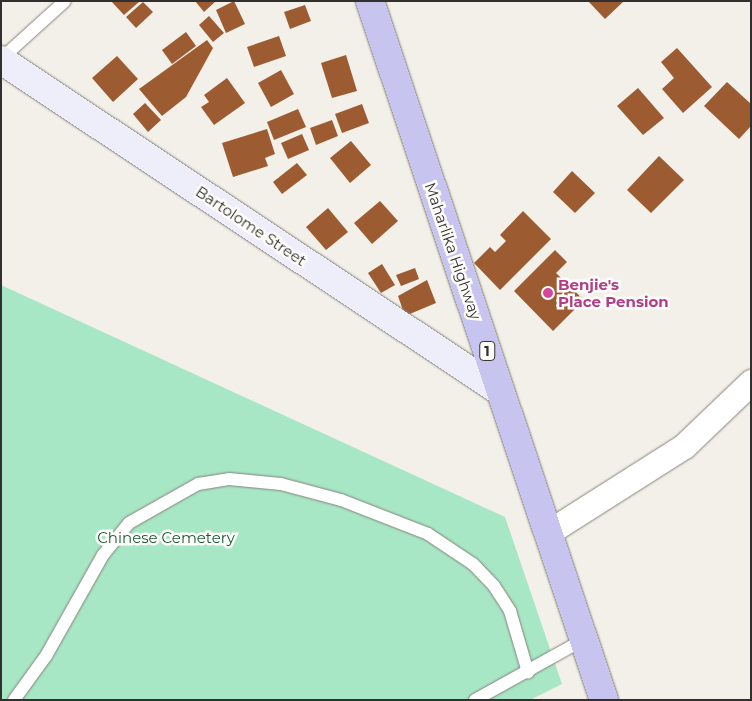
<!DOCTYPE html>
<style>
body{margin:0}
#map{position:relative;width:752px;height:701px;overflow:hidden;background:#f3f0e9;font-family:Montserrat,sans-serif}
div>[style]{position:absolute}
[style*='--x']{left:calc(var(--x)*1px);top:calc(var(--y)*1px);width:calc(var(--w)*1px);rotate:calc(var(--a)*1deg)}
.green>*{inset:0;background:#a7e7c5}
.building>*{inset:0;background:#9c5b30}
.roads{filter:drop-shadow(0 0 1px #87837d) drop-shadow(0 0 1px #87837d)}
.lane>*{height:12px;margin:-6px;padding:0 6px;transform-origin:6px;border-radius:6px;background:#fff}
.street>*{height:25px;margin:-12.5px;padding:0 12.5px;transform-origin:12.5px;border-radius:12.5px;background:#fff}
.secondary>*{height:28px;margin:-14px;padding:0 14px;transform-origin:14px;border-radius:14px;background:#eeedfa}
.highway>*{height:28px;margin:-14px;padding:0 14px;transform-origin:14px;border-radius:14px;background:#c7c4ef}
.dots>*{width:14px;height:14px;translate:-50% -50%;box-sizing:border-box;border:2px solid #fffdfa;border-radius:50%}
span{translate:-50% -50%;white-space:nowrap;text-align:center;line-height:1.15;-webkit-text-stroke:5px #fffdfa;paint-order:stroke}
.shield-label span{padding:1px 4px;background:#fffdfa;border:1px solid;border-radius:4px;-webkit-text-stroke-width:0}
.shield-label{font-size:14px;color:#32302e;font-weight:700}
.street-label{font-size:15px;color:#32302e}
.hotel-label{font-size:15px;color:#b23c85;font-weight:700}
.left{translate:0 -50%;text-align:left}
.park-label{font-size:15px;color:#18583c}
.frame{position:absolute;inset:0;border:2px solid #32302e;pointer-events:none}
</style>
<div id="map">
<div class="green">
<div style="clip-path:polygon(1px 285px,505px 517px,562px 684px,530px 700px,1px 700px)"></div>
</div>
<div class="building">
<div style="clip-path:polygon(111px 1px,140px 1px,124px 15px)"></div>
<div style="clip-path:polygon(195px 1px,216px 1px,204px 12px)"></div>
<div style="clip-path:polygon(234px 1px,245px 24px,226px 33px,216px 10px)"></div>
<div style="clip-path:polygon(588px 1px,624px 1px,605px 19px)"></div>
<div style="clip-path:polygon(143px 2px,153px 12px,136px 28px,126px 17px)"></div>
<div style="clip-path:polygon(305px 5px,311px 21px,290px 29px,284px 12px)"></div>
<div style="clip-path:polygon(209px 16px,224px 33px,213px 42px,199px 25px)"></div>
<div style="clip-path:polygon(186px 32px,196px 46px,172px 64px,162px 50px)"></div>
<div style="clip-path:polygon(279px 36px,286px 56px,254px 67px,247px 47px)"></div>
<div style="clip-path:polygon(207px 40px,213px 48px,186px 97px,162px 116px,139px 89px)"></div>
<div style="clip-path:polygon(677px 48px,712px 87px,683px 113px,662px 89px,674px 78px,661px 62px)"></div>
<div style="clip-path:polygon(346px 55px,357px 91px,332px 98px,321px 63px)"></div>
<div style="clip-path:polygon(117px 56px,138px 79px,113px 102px,92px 78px)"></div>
<div style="clip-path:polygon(281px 70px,294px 94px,271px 107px,258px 83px)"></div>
<div style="clip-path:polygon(227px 78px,245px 103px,214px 125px,201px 107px,209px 102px,204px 95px)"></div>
<div style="clip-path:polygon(727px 82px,751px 104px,751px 126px,739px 139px,704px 106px)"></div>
<div style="clip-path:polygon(638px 88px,664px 118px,643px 135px,617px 106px)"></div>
<div style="clip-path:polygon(145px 103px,161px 120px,148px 132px,133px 114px)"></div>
<div style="clip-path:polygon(362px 104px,369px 123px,342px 133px,335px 114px)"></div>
<div style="clip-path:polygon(298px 109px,306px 127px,274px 140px,267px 122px)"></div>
<div style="clip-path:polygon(332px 120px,338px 136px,316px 145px,310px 128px)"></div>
<div style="clip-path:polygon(267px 129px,275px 154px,265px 158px,268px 166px,233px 177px,222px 143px)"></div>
<div style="clip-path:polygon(302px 134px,309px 150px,288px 159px,281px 143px)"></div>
<div style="clip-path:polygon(351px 141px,371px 165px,350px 183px,330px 158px)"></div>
<div style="clip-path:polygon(659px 156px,684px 180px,651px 213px,627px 190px)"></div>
<div style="clip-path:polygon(297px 163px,307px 175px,282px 194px,273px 182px)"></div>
<div style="clip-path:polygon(572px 171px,595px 193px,575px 213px,553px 192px)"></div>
<div style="clip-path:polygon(380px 201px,398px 221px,372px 244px,354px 223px)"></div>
<div style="clip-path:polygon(328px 208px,348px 232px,326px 250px,306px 227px)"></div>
<div style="clip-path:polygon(523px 211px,551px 239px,500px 290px,474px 263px,490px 247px,495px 252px,506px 241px,500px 235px)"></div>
<div style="clip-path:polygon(555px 250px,567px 262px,556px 273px,584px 300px,553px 331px,514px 291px)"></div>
<div style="clip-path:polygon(382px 264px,395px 285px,381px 293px,368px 273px)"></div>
<div style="clip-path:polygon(415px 268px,419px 279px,401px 286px,396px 275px)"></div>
<div style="clip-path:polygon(427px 280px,436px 303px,405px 316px,398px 296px)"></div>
</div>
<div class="roads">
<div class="lane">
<div style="--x:1;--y:59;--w:86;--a:-42.2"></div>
<div style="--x:14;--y:700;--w:54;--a:-54"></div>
<div style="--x:46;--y:656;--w:116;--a:-60.6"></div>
<div style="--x:103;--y:555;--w:41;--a:-50.9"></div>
<div style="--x:129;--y:523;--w:79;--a:-29.5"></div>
<div style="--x:198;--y:484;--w:31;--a:-9"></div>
<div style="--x:229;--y:479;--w:52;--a:5.5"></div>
<div style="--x:281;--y:484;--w:62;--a:14.9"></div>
<div style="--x:341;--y:500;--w:93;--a:21.3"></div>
<div style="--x:428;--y:534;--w:54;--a:33.7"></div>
<div style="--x:473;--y:564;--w:30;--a:46"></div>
<div style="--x:494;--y:586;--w:30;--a:57"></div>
<div style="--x:510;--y:611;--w:64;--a:73.6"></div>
<div style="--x:475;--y:700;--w:124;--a:-29.1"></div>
</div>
<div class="street">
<div style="--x:547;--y:533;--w:162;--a:-32.4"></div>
<div style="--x:684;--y:446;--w:93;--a:-43.7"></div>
</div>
<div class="secondary">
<div style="--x:1;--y:60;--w:599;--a:33.56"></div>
</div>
<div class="highway">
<div style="--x:370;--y:1;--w:737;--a:71.49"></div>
</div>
</div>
<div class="dots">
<div style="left:548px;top:293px;background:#d1479c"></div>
</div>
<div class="shield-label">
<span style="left:487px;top:351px">1</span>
</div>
<div class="street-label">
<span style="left:251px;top:226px;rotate:34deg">Bartolome Street</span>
<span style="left:453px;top:251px;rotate:71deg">Maharlika Highway</span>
</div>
<div class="hotel-label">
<span class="left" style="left:558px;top:293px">Benjie's<br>Place Pension</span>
</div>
<div class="park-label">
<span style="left:166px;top:538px">Chinese Cemetery</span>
</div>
<div class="frame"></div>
</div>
